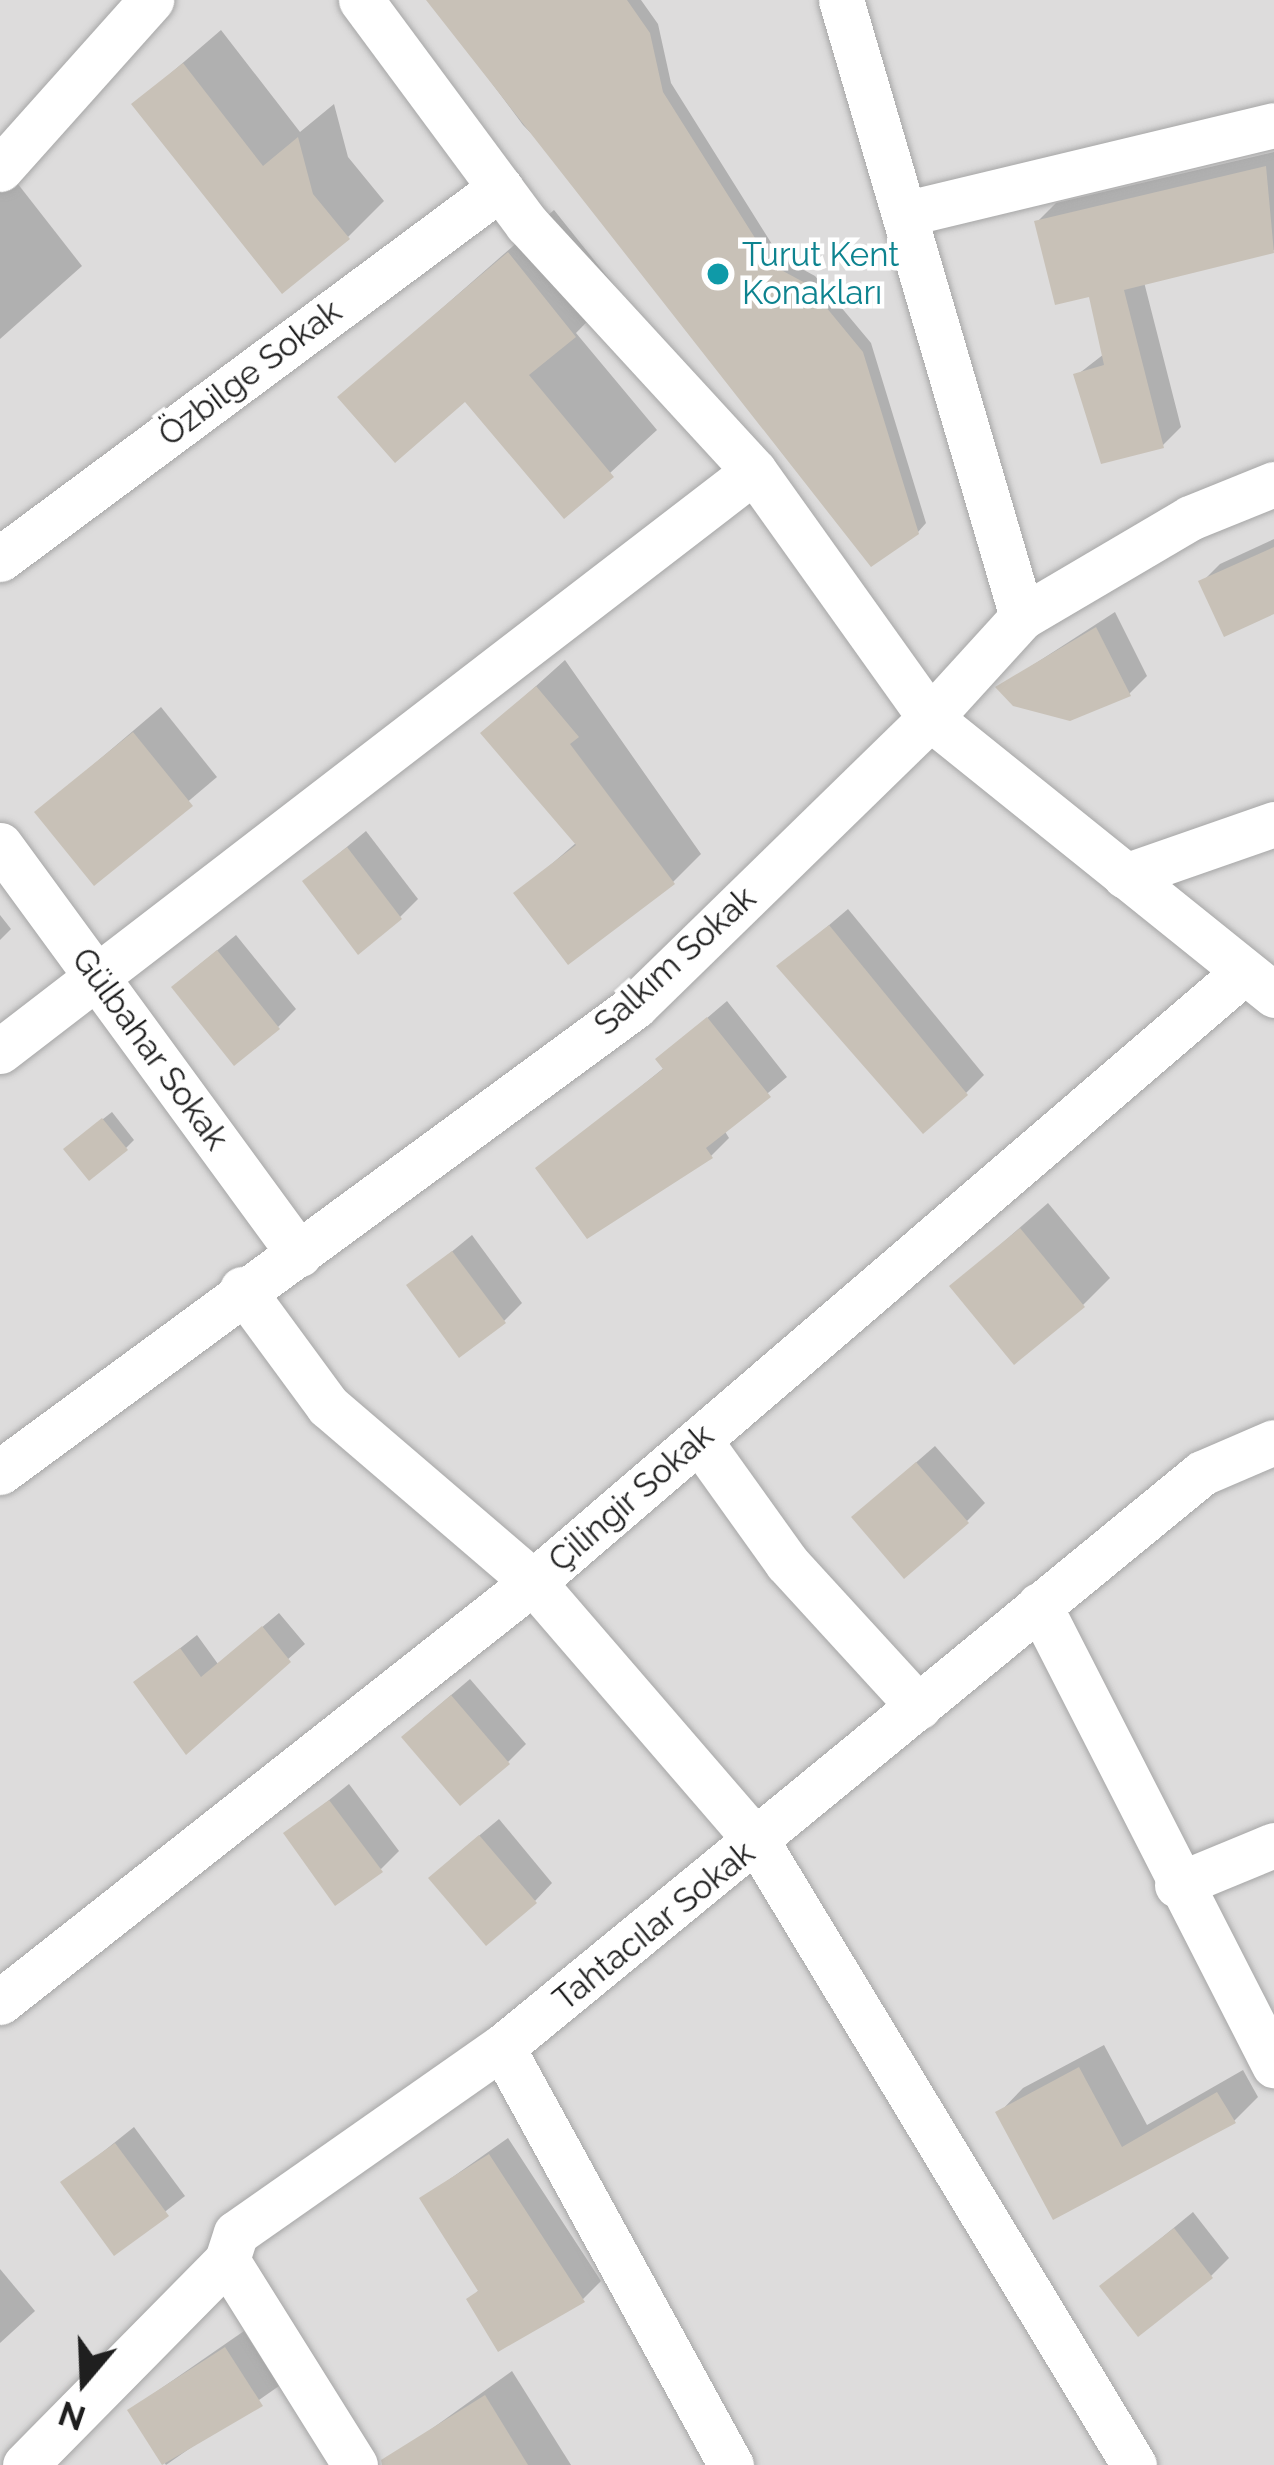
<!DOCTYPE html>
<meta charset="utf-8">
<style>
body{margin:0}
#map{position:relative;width:1274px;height:2465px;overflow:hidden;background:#f0eee4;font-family:Raleway,sans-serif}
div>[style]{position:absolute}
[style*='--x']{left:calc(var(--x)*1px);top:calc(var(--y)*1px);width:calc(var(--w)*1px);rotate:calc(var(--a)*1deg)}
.residential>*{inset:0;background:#dddcdc}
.shadow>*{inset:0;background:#0003}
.building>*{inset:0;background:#c8c1b7}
.roads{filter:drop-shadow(0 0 3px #a6a6a6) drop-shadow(0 0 3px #a6a6a6)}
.minor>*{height:45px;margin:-22.5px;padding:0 22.5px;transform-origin:22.5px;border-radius:22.5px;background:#fff}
.dots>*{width:33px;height:33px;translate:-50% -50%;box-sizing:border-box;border:6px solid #fff;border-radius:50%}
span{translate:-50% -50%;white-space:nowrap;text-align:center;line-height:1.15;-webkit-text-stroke:9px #fff;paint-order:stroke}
.culture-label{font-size:33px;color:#0d838f}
.left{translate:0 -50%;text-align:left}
.street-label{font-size:33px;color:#1f1f1f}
.north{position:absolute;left:24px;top:2321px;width:120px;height:120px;-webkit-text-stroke:9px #fff;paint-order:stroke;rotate:199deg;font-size:33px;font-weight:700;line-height:48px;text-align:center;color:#1f1f1f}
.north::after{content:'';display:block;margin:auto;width:42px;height:54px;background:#1f1f1f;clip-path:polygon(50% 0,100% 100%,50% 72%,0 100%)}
</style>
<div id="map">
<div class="residential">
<div style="clip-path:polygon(0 0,1274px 0,1274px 2465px,0 2465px)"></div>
</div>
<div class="shadow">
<div style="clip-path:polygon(430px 0,641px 0,658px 24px,671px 83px,780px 257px,815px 276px,871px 343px,926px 523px,918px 532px,523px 125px)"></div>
<div style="clip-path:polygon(221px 30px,300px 132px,334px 104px,348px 157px,384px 201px,348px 237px,135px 104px)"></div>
<div style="clip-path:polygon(1274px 152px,1274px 250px,1144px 282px,1181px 427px,1163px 445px,1077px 375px,1104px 354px,1091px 294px,1038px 221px,1056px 203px)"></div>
<div style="clip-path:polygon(14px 179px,82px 266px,0 339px,0 190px)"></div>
<div style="clip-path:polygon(554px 210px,618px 290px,576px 333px,657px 430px,564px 515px,465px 398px,341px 397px)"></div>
<div style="clip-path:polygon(1274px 539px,1274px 611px,1202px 582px,1220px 564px)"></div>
<div style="clip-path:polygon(1115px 612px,1147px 676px,1129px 694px,999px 687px)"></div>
<div style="clip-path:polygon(565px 660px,701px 854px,673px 882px,517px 894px,577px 842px,484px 733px)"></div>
<div style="clip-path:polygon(161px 707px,217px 777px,94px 881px,38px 812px)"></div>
<div style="clip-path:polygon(366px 831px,418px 899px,400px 917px,306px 881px)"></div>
<div style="clip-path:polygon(848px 909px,984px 1075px,966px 1093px,781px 966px)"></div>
<div style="clip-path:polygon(0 915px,11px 929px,0 940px)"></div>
<div style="clip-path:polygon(236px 935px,296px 1009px,278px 1027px,193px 970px)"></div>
<div style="clip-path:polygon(727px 1001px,787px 1077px,724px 1130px,729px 1138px,711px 1156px,539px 1169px,665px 1067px,659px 1059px)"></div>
<div style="clip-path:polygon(112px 1112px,134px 1140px,126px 1148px,75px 1141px)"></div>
<div style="clip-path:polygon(1048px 1203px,1110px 1278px,1083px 1305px,953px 1286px)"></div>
<div style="clip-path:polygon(472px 1235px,522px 1303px,504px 1321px,410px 1286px)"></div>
<div style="clip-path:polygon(935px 1446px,985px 1503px,967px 1521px,873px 1500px)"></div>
<div style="clip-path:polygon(279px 1613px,305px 1644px,186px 1750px,137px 1682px,197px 1635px,218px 1664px)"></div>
<div style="clip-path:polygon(470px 1679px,526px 1744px,508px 1762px,423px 1719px)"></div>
<div style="clip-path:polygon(349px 1784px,399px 1851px,381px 1869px,287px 1834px)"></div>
<div style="clip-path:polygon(499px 1819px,552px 1883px,535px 1901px,450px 1860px)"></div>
<div style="clip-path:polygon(1104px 2045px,1147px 2125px,1243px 2070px,1258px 2097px,1234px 2121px,1054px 2216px,999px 2113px,1023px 2088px)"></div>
<div style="clip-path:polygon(134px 2127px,185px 2196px,115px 2251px,64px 2183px)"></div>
<div style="clip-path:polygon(508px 2138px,601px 2281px,583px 2299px,470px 2299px,480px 2289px,423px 2198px)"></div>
<div style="clip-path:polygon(1193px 2212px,1229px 2258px,1211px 2276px,1103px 2286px)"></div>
<div style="clip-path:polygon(0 2269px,35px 2311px,0 2343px)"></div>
<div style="clip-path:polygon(244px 2331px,279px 2386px,166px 2465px,130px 2410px)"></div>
<div style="clip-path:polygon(512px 2371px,571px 2465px,426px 2465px,412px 2443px)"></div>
</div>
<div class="building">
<div style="clip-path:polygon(426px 0,627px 0,650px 33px,663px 92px,772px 265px,807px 284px,863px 352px,919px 534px,871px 567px)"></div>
<div style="clip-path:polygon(183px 63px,263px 166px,298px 137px,313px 194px,350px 239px,282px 294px,131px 104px)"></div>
<div style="clip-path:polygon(1266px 166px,1274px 253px,1124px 290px,1164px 448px,1101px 464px,1073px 374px,1104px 365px,1089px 297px,1055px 305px,1034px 221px)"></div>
<div style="clip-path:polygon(508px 252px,576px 337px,529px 375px,614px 477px,564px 519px,465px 402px,395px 463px,337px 397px)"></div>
<div style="clip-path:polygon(1274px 547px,1274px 614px,1224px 637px,1198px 581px)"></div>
<div style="clip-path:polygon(1096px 627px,1131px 696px,1070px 721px,1013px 706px,995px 687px)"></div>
<div style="clip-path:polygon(536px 686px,579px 737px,570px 744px,675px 884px,568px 965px,513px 893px,576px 845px,480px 733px)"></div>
<div style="clip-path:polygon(133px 732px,193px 806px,94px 886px,34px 812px)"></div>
<div style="clip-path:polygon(347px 847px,402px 919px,358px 955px,302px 881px)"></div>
<div style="clip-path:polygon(829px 925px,968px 1095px,923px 1134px,776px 966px)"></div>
<div style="clip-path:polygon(217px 950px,280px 1029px,234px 1066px,171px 987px)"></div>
<div style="clip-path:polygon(707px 1017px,771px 1097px,706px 1148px,713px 1158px,587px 1239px,535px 1168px,663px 1069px,655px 1059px)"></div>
<div style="clip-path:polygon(102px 1118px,128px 1150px,89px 1181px,63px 1149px)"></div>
<div style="clip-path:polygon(1020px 1228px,1085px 1307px,1014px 1365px,949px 1286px)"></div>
<div style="clip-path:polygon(452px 1251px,506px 1323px,459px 1358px,406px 1285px)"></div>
<div style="clip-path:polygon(916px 1462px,969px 1523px,904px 1579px,851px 1517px)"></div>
<div style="clip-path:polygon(262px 1626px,291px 1662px,186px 1755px,133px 1682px,180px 1648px,201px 1677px)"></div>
<div style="clip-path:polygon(451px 1695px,510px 1764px,460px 1806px,401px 1737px)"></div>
<div style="clip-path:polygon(329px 1800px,383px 1872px,335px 1906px,283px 1833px)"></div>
<div style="clip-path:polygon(479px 1835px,537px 1903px,486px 1946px,428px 1878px)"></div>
<div style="clip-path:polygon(1079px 2067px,1122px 2147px,1217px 2092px,1236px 2123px,1053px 2220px,995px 2112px)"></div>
<div style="clip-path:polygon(115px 2143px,169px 2216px,114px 2256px,60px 2182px)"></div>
<div style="clip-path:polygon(489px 2154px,585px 2302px,498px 2352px,466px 2299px,478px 2291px,419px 2198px)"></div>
<div style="clip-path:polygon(1174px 2228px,1213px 2278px,1138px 2337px,1099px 2286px)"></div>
<div style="clip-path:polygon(225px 2347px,263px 2406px,162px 2465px,127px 2410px)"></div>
<div style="clip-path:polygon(485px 2395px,528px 2465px,382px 2465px,381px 2460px)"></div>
</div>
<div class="roads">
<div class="minor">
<div style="--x:361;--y:0;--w:279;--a:53.5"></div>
<div style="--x:527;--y:224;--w:335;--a:47.4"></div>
<div style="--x:754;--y:471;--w:303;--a:54.5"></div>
<div style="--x:930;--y:718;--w:442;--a:38.8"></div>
<div style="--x:841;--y:0;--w:643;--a:73.65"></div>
<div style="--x:0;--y:169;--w:227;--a:-48.2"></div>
<div style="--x:908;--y:213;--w:376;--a:-13.5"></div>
<div style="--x:0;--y:559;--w:623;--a:-36.58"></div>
<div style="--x:0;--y:845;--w:507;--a:53.83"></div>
<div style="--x:1125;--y:876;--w:158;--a:-19.2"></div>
<div style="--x:0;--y:1051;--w:951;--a:-37.57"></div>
<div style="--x:242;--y:1289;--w:145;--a:53.7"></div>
<div style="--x:328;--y:1406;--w:270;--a:40.6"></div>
<div style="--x:533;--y:1582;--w:345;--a:49.2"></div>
<div style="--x:758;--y:1843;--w:727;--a:58.85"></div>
<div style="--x:699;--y:1440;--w:151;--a:54.4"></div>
<div style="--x:787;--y:1563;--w:195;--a:47.5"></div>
<div style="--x:0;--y:1472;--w:788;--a:-36.27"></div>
<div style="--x:635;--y:1006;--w:412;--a:-44.3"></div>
<div style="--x:930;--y:718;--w:137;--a:-47.7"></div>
<div style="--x:1022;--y:617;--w:195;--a:-30.5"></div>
<div style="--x:1190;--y:518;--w:91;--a:-22"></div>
<div style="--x:1039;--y:1605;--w:517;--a:62.94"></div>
<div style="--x:1177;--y:1885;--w:105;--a:-22.4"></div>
<div style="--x:0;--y:2002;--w:679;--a:-38.24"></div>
<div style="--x:533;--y:1582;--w:937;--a:-40.63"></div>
<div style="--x:502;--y:2047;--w:477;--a:61.3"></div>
<div style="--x:25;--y:2465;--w:288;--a:-45.4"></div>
<div style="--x:355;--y:2465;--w:242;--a:-122"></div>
<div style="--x:227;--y:2260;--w:28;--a:-72"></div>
<div style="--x:236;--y:2233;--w:325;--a:-35"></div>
<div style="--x:502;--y:2047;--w:905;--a:-39.35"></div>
<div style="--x:1202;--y:1473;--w:78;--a:-23.3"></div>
</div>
</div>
<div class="dots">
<div style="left:718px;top:274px;background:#0f9aa8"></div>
</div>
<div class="culture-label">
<span class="left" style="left:742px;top:274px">Turut Kent<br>Konakları</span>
</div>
<div class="street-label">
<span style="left:250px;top:373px;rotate:-37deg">Özbilge Sokak</span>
<span style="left:675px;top:961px;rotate:-42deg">Salkım Sokak</span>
<span style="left:150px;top:1049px;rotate:54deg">Gülbahar Sokak</span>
<span style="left:631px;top:1498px;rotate:-41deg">Çilingir Sokak</span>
<span style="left:654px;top:1926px;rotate:-39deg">Tahtacılar Sokak</span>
</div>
<div class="north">N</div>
</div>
